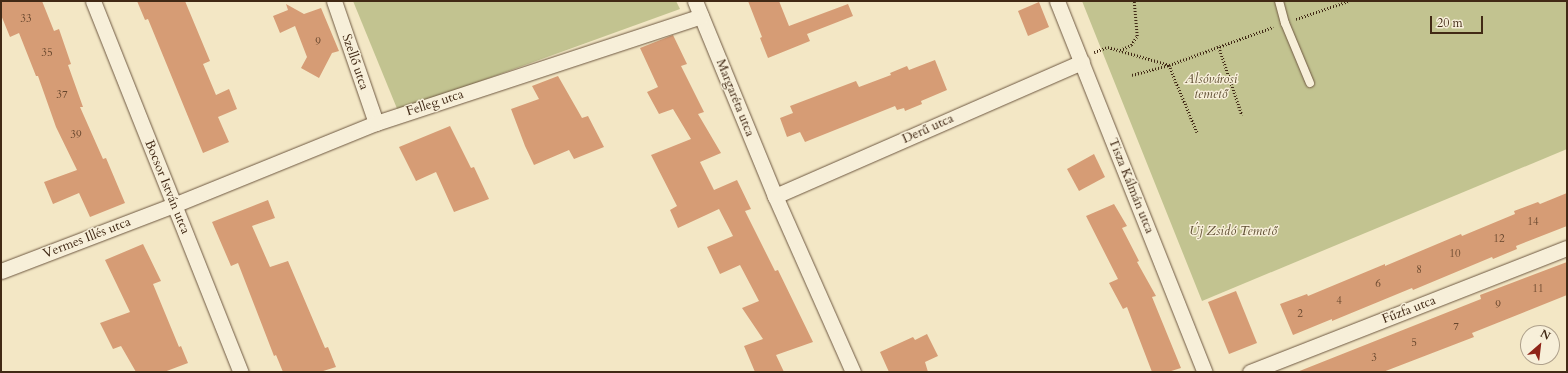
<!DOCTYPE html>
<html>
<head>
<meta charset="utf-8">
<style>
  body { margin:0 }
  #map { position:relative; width:1568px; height:373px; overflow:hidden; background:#f3e7c5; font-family:Cardo,serif }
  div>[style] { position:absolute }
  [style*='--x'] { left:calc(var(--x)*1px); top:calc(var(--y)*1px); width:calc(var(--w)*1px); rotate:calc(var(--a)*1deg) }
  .green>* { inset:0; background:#c2c390 }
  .building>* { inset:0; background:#d69c75 }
  .path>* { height:2.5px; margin-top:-1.25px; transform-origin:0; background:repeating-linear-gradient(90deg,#412915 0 1px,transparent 0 3px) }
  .roads { filter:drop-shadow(0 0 1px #6e5841) drop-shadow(0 0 1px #6e5841) }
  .service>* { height:8px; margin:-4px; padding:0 4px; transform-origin:4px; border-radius:4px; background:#f7efd9 }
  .minor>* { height:15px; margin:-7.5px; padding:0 7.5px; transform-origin:7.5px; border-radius:7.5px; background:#f7efd9 }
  span { translate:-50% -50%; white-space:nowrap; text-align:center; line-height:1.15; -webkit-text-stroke:3px #f7efd9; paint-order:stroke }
  .number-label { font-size:11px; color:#66462d }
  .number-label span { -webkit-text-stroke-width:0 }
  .street-label { font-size:13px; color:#412915 }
  .park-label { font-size:13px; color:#615034; font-style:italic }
  .frame { position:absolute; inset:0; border:2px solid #412915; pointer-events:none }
  .north { position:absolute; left:1520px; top:325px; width:40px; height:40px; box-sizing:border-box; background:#f7efd9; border:1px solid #aea08b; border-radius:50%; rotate:28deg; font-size:11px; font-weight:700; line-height:16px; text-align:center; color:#412915 }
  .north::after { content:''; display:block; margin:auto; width:14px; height:18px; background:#8f2418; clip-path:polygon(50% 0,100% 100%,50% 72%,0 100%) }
  .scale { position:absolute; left:1430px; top:16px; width:53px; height:18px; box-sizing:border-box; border:2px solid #412915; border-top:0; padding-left:5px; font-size:12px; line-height:14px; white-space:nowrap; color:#412915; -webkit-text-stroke:3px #f7efd9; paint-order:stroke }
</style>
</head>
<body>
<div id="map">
  <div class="green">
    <div style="clip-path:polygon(353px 1px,676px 1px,680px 9px,398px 111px)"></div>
    <div style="clip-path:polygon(1082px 1px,1567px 1px,1567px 149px,1202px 301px)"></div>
  </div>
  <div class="building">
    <div style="clip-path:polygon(1px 1px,42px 1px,54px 31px,59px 29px,71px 64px,68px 65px,83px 107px,80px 107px,103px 159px,106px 158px,125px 203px,90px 217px,79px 193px,53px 204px,44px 182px,77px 170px,56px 127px,38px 76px,36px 76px,19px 33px,10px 37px,1px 15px)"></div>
    <div style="clip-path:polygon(137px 1px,185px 1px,210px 61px,203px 64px,216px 95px,229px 89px,237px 109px,218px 117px,229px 142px,203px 153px,148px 19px,145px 20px)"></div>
    <div style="clip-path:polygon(748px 1px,779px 1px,789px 26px,848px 4px,853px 16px,807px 34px,810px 41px,768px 58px,760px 38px,762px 37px)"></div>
    <div style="clip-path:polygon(1039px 2px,1049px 27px,1028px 36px,1018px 11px)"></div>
    <div style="clip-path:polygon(286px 4px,304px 14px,321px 8px,339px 51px,332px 53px,319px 78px,301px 68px,307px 57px,295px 26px,280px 33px,273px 16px,288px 10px)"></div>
    <div style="clip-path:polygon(673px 35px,687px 64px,681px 66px,704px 112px,698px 114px,721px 153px,700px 162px,714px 190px,737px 180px,751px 209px,745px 211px,775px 271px,778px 270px,813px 342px,776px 355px,784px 372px,755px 372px,744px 346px,763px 339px,742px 308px,759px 301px,740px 265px,720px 274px,707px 247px,733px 236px,719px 209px,678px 228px,670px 210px,677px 206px,651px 155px,691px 139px,673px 109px,659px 114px,647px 92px,658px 87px,640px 48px)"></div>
    <div style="clip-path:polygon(935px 60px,947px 90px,921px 101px,922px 104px,905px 111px,904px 108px,897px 110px,895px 106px,805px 142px,800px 132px,787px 137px,780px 118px,793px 113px,790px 106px,856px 81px,859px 87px,891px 75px,890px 73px,907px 66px,909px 70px)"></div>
    <div style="clip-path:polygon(558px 76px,582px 118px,588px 116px,604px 147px,574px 159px,569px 150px,534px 165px,525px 146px,511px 109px,539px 99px,532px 86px)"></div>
    <div style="clip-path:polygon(450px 126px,471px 168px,474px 167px,489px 199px,454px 212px,436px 172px,416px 181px,399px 147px)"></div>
    <div style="clip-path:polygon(1094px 154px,1105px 177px,1079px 191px,1067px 169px)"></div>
    <div style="clip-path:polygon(1567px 193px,1567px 226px,1516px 246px,1517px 249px,1493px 259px,1492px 257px,1413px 290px,1412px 288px,1332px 321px,1332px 319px,1293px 335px,1280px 304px,1307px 294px,1308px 296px,1385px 264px,1385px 266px,1461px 234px,1462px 236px,1515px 214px,1514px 211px,1538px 202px,1540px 204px)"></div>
    <div style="clip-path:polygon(268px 200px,275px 218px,252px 226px,270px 267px,288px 261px,325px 348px,328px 347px,336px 367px,320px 372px,283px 372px,276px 355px,274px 356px,238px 263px,231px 266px,212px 222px)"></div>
    <div style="clip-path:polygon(1114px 204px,1127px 226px,1122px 228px,1139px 261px,1137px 262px,1156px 296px,1152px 297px,1181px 368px,1168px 372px,1152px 372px,1127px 307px,1123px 309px,1109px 283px,1118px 279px,1086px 216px)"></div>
    <div style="clip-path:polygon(143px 244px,161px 281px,153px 284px,179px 347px,181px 346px,188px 363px,164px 372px,136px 372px,121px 346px,113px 349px,100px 323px,130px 312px,105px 260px)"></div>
    <div style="clip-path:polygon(1567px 262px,1567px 295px,1472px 333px,1474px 337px,1383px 372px,1297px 372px,1481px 299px,1480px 295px)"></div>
    <div style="clip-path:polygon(1236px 291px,1257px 343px,1229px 354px,1208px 302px)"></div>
    <div style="clip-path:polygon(927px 334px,938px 356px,925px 362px,928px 372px,889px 372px,880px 352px,913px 337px,915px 340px)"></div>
  </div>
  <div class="path">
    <div style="--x:1296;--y:19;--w:56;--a:-18.8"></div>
    <div style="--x:1219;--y:47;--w:72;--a:71.3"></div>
    <div style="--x:1120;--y:50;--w:12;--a:-24"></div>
    <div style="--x:1131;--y:45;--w:11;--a:-56"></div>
    <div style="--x:1137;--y:36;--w:35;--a:-95"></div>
    <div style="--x:1094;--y:52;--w:15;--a:-20"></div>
    <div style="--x:1108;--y:47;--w:64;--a:16.4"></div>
    <div style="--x:1169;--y:65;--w:111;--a:-20.1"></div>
    <div style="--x:1132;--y:75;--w:38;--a:-15"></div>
    <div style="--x:1169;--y:65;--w:73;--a:67.3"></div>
  </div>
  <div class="roads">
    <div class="service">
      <div style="--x:1279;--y:1;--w:23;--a:75"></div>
      <div style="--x:1285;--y:23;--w:65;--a:67.4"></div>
    </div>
    <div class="minor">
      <div style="--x:93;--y:1;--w:399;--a:68.3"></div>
      <div style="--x:334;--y:1;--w:129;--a:71"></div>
      <div style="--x:695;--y:1;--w:211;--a:67.7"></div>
      <div style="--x:775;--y:196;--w:193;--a:66.1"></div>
      <div style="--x:1057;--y:1;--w:399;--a:68.3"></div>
      <div style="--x:775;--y:196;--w:335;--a:-23.6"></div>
      <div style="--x:1;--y:271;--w:185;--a:-20.9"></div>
      <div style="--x:174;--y:205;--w:218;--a:-22.1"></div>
      <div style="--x:376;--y:123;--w:342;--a:-18.2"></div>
      <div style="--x:1250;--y:372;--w:340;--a:-21.4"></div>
    </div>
  </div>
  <div class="number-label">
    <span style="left:26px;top:19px">33</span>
    <span style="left:318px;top:42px">9</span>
    <span style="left:47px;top:53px">35</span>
    <span style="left:62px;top:95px">37</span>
    <span style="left:76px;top:135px">39</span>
    <span style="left:1533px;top:222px">14</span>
    <span style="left:1499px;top:239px">12</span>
    <span style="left:1455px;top:254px">10</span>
    <span style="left:1419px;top:270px">8</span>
    <span style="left:1378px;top:284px">6</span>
    <span style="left:1538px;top:289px">11</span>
    <span style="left:1339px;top:301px">4</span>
    <span style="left:1498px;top:305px">9</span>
    <span style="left:1300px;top:314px">2</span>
    <span style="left:1456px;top:327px">7</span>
    <span style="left:1414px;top:343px">5</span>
    <span style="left:1374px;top:358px">3</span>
  </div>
  <div class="street-label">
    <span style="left:355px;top:62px;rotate:71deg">Szellő utca</span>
    <span style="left:735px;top:98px;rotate:68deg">Margaréta utca</span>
    <span style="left:435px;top:103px;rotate:-18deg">Felleg utca</span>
    <span style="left:928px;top:129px;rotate:-24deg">Derű utca</span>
    <span style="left:1131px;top:186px;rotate:68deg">Tisza Kálmán utca</span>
    <span style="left:167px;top:187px;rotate:68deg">Bocsor István utca</span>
    <span style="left:87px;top:238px;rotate:-21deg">Vermes Illés utca</span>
    <span style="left:1409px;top:310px;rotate:-21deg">Fűzfa utca</span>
  </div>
  <div class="park-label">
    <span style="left:1211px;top:87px">Alsóvárosi<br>temető</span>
    <span style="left:1233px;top:231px">Új Zsidó Temető</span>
  </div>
  <div class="frame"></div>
  <div class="north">N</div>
  <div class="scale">20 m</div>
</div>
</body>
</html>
